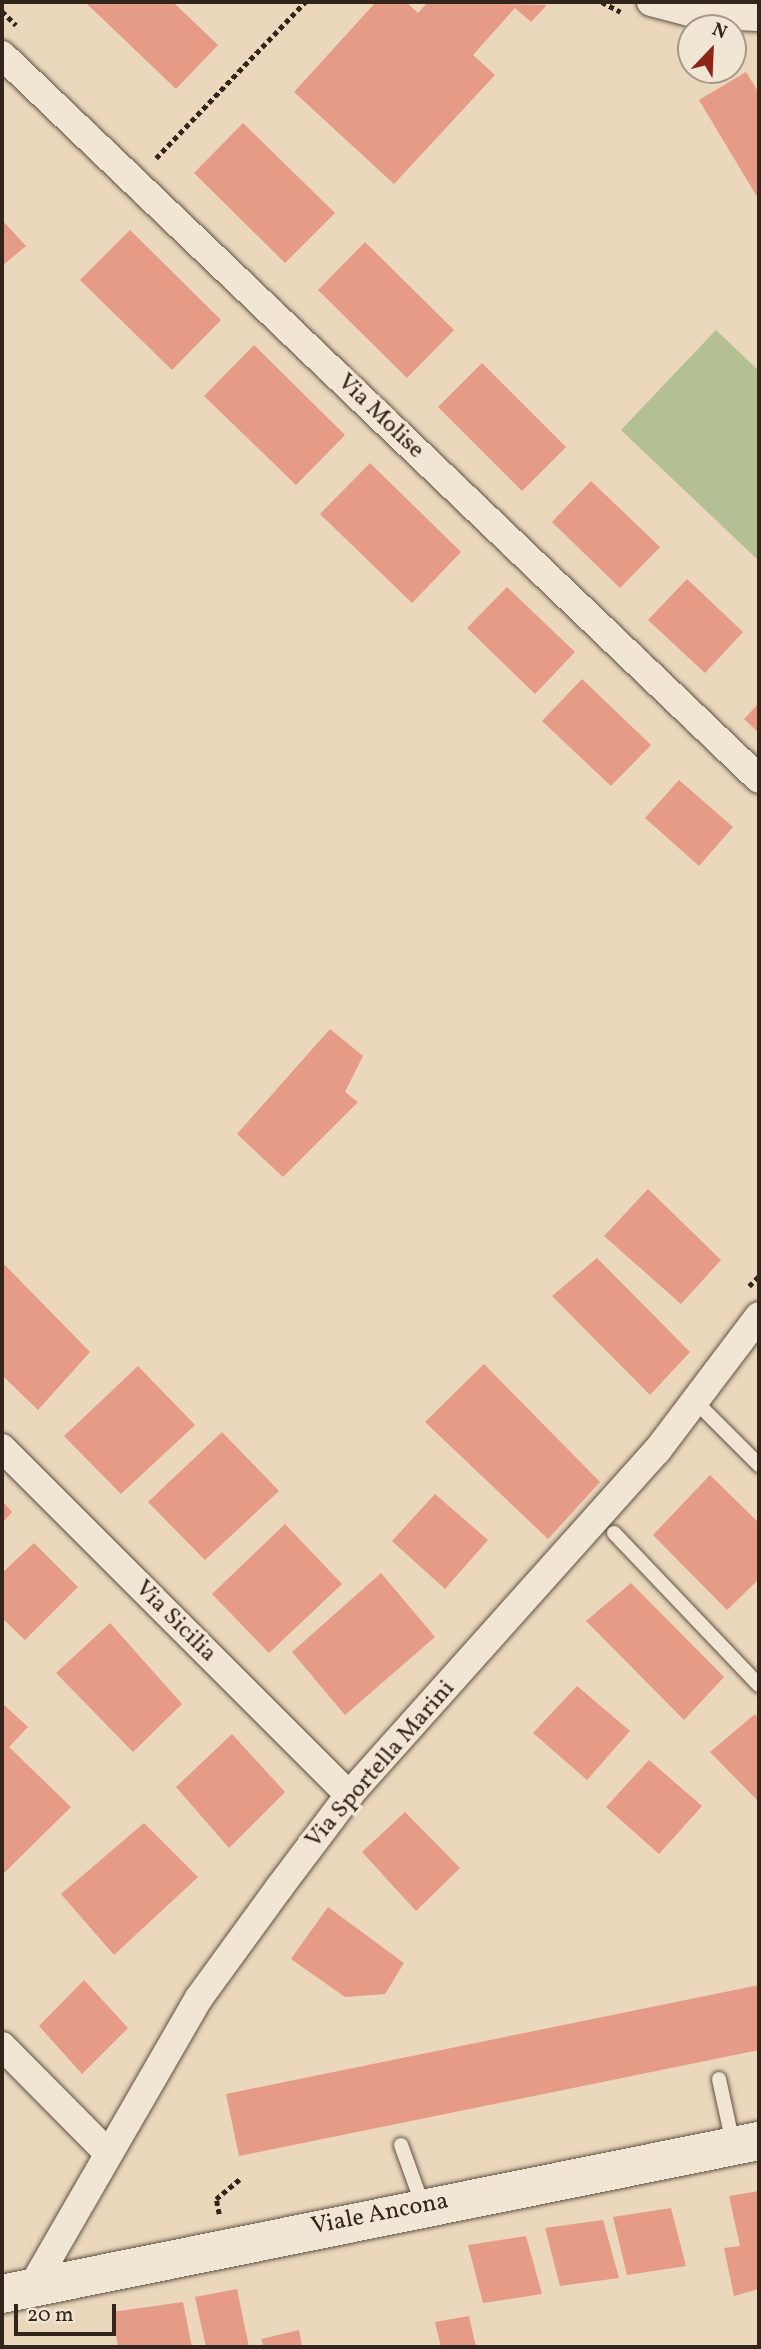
<!DOCTYPE html>
<html>
<head>
<meta charset="utf-8">
<style>
  body { margin:0 }
  #map { position:relative; width:761px; height:2349px; overflow:hidden; background:#ead7bc; font-family:Vollkorn,serif }
  div>[style] { position:absolute }
  [style*='--x'] { left:calc(var(--x)*1px); top:calc(var(--y)*1px); width:calc(var(--w)*1px); rotate:calc(var(--a)*1deg) }
  .green>* { inset:0; background:#b4bf93 }
  .building>* { inset:0; background:#e69b87 }
  .path>* { height:4.5px; margin-top:-2.25px; transform-origin:0; background:repeating-linear-gradient(90deg,#32251b 0 5px,transparent 0 8.5px) }
  .roads { filter:drop-shadow(0 0 2px #605243) drop-shadow(0 0 2px #605243) }
  .service>* { height:14px; margin:-7px; padding:0 7px; transform-origin:7px; border-radius:7px; background:#f1e5d3 }
  .minor>* { height:28px; margin:-14px; padding:0 14px; transform-origin:14px; border-radius:14px; background:#f1e5d3 }
  .secondary>* { height:38px; margin:-19px; padding:0 19px; transform-origin:19px; border-radius:19px; background:#f1e5d3 }
  span { translate:-50% -50%; white-space:nowrap; text-align:center; line-height:1.15; -webkit-text-stroke:7px #f1e5d3; paint-order:stroke }
  .street-label { font-size:24px; color:#32251b }
  .frame { position:absolute; inset:0; border:4px solid #32251b; pointer-events:none }
  .north { position:absolute; left:677px; top:14px; width:70px; height:70px; box-sizing:border-box; background:#f1e5d3; border:2px solid #a59889; border-radius:50%; rotate:23deg; font-size:19px; font-weight:700; line-height:28px; text-align:center; color:#32251b }
  .north::after { content:''; display:block; margin:auto; width:24px; height:32px; background:#8f2418; clip-path:polygon(50% 0,100% 100%,50% 72%,0 100%) }
  .scale { position:absolute; left:14px; top:2304px; width:102px; height:32px; box-sizing:border-box; border:4px solid #32251b; border-top:0; padding-left:9px; font-size:21px; line-height:24px; white-space:nowrap; color:#32251b; -webkit-text-stroke:5px #f1e5d3; paint-order:stroke }
</style>
</head>
<body>
<div id="map">
  <div class="green">
    <div style="clip-path:polygon(716px 330px,759px 371px,759px 561px,621px 430px)"></div>
  </div>
  <div class="building">
    <div style="clip-path:polygon(85px 2px,173px 2px,218px 45px,176px 89px)"></div>
    <div style="clip-path:polygon(376px 2px,406px 2px,418px 13px,428px 2px,547px 5px,531px 22px,515px 8px,473px 55px,495px 75px,394px 184px,294px 92px)"></div>
    <div style="clip-path:polygon(746px 72px,759px 93px,759px 200px,699px 100px)"></div>
    <div style="clip-path:polygon(243px 123px,335px 213px,285px 263px,194px 173px)"></div>
    <div style="clip-path:polygon(2px 220px,26px 246px,2px 266px)"></div>
    <div style="clip-path:polygon(130px 230px,221px 320px,172px 370px,80px 280px)"></div>
    <div style="clip-path:polygon(365px 242px,454px 330px,407px 378px,318px 290px)"></div>
    <div style="clip-path:polygon(254px 345px,345px 435px,296px 485px,204px 396px)"></div>
    <div style="clip-path:polygon(482px 363px,566px 447px,522px 491px,438px 407px)"></div>
    <div style="clip-path:polygon(370px 463px,461px 552px,412px 603px,320px 514px)"></div>
    <div style="clip-path:polygon(591px 481px,660px 547px,620px 588px,552px 522px)"></div>
    <div style="clip-path:polygon(687px 579px,743px 632px,705px 673px,648px 620px)"></div>
    <div style="clip-path:polygon(507px 587px,575px 652px,535px 694px,467px 628px)"></div>
    <div style="clip-path:polygon(582px 679px,651px 745px,611px 786px,542px 721px)"></div>
    <div style="clip-path:polygon(759px 703px,759px 733px,744px 719px)"></div>
    <div style="clip-path:polygon(679px 780px,733px 827px,699px 866px,645px 818px)"></div>
    <div style="clip-path:polygon(330px 1029px,363px 1056px,345px 1092px,358px 1102px,283px 1177px,237px 1134px)"></div>
    <div style="clip-path:polygon(648px 1189px,721px 1260px,681px 1304px,604px 1236px)"></div>
    <div style="clip-path:polygon(597px 1258px,690px 1352px,650px 1395px,552px 1296px)"></div>
    <div style="clip-path:polygon(2px 1262px,90px 1352px,38px 1410px,2px 1375px)"></div>
    <div style="clip-path:polygon(484px 1364px,600px 1482px,548px 1539px,425px 1422px)"></div>
    <div style="clip-path:polygon(138px 1366px,195px 1425px,121px 1494px,64px 1436px)"></div>
    <div style="clip-path:polygon(222px 1432px,279px 1491px,205px 1560px,148px 1502px)"></div>
    <div style="clip-path:polygon(710px 1475px,759px 1523px,759px 1579px,727px 1610px,653px 1535px)"></div>
    <div style="clip-path:polygon(435px 1494px,488px 1540px,445px 1589px,392px 1541px)"></div>
    <div style="clip-path:polygon(2px 1501px,12px 1512px,2px 1523px)"></div>
    <div style="clip-path:polygon(285px 1524px,342px 1584px,269px 1653px,212px 1594px)"></div>
    <div style="clip-path:polygon(34px 1543px,78px 1587px,25px 1640px,2px 1618px,2px 1573px)"></div>
    <div style="clip-path:polygon(381px 1573px,435px 1637px,345px 1715px,292px 1652px)"></div>
    <div style="clip-path:polygon(631px 1583px,724px 1677px,684px 1720px,586px 1621px)"></div>
    <div style="clip-path:polygon(110px 1623px,182px 1704px,133px 1752px,56px 1673px)"></div>
    <div style="clip-path:polygon(577px 1686px,630px 1731px,587px 1780px,533px 1733px)"></div>
    <div style="clip-path:polygon(2px 1703px,28px 1727px,9px 1747px,71px 1807px,2px 1875px)"></div>
    <div style="clip-path:polygon(755px 1714px,759px 1719px,759px 1802px,710px 1752px)"></div>
    <div style="clip-path:polygon(232px 1734px,285px 1792px,229px 1848px,176px 1787px)"></div>
    <div style="clip-path:polygon(649px 1760px,702px 1806px,659px 1854px,606px 1807px)"></div>
    <div style="clip-path:polygon(405px 1812px,460px 1868px,416px 1911px,362px 1852px)"></div>
    <div style="clip-path:polygon(144px 1823px,198px 1877px,114px 1955px,61px 1894px)"></div>
    <div style="clip-path:polygon(328px 1907px,404px 1963px,385px 1994px,345px 1997px,291px 1959px)"></div>
    <div style="clip-path:polygon(84px 1980px,128px 2028px,82px 2074px,39px 2026px)"></div>
    <div style="clip-path:polygon(759px 1985px,759px 2050px,239px 2156px,226px 2094px)"></div>
    <div style="clip-path:polygon(759px 2191px,759px 2289px,734px 2296px,724px 2248px,740px 2246px,729px 2196px)"></div>
    <div style="clip-path:polygon(671px 2208px,686px 2266px,627px 2275px,613px 2217px)"></div>
    <div style="clip-path:polygon(603px 2220px,619px 2278px,560px 2286px,545px 2228px)"></div>
    <div style="clip-path:polygon(526px 2236px,542px 2294px,483px 2303px,468px 2245px)"></div>
    <div style="clip-path:polygon(237px 2289px,249px 2347px,206px 2347px,195px 2297px)"></div>
    <div style="clip-path:polygon(183px 2302px,192px 2347px,118px 2347px,112px 2312px)"></div>
    <div style="clip-path:polygon(469px 2316px,476px 2347px,441px 2347px,435px 2322px)"></div>
    <div style="clip-path:polygon(299px 2330px,302px 2347px,264px 2347px,261px 2339px)"></div>
  </div>
  <div class="path">
    <div style="--x:602;--y:2;--w:21;--a:28"></div>
    <div style="--x:2;--y:11;--w:20;--a:45"></div>
    <div style="--x:156;--y:158;--w:216;--a:-46.3"></div>
    <div style="--x:749;--y:1286;--w:14;--a:-45"></div>
    <div style="--x:219;--y:2214;--w:15;--a:-101"></div>
    <div style="--x:216;--y:2199;--w:33;--a:-40"></div>
  </div>
  <div class="roads">
    <div class="service">
      <div style="--x:695;--y:1401;--w:91;--a:45"></div>
      <div style="--x:614;--y:1533;--w:210;--a:46.4"></div>
      <div style="--x:719;--y:2079;--w:66;--a:77.8"></div>
      <div style="--x:401;--y:2145;--w:65;--a:70.2"></div>
    </div>
    <div class="minor">
      <div style="--x:651;--y:2;--w:48;--a:14.6"></div>
      <div style="--x:697;--y:14;--w:62;--a:2.8"></div>
      <div style="--x:2;--y:55;--w:1047;--a:43.72"></div>
      <div style="--x:2;--y:1448;--w:491;--a:45"></div>
      <div style="--x:2;--y:2046;--w:149;--a:45.3"></div>
      <div style="--x:32;--y:2287;--w:334;--a:-60"></div>
      <div style="--x:199;--y:1998;--w:136;--a:-54"></div>
      <div style="--x:279;--y:1888;--w:116;--a:-53"></div>
      <div style="--x:349;--y:1795;--w:462;--a:-48.2"></div>
      <div style="--x:657;--y:1451;--w:169;--a:-52.9"></div>
    </div>
    <div class="secondary">
      <div style="--x:2;--y:2294;--w:772;--a:-11.43"></div>
    </div>
  </div>
  <div class="street-label">
    <span style="left:380px;top:417px;rotate:44deg">Via Molise</span>
    <span style="left:175px;top:1622px;rotate:45deg">Via Sicilia</span>
    <span style="left:381px;top:1765px;rotate:-49deg">Via Sportella Marini</span>
    <span style="left:380px;top:2215px;rotate:-11deg">Viale Ancona</span>
  </div>
  <div class="frame"></div>
  <div class="north">N</div>
  <div class="scale">20 m</div>
</div>
</body>
</html>
